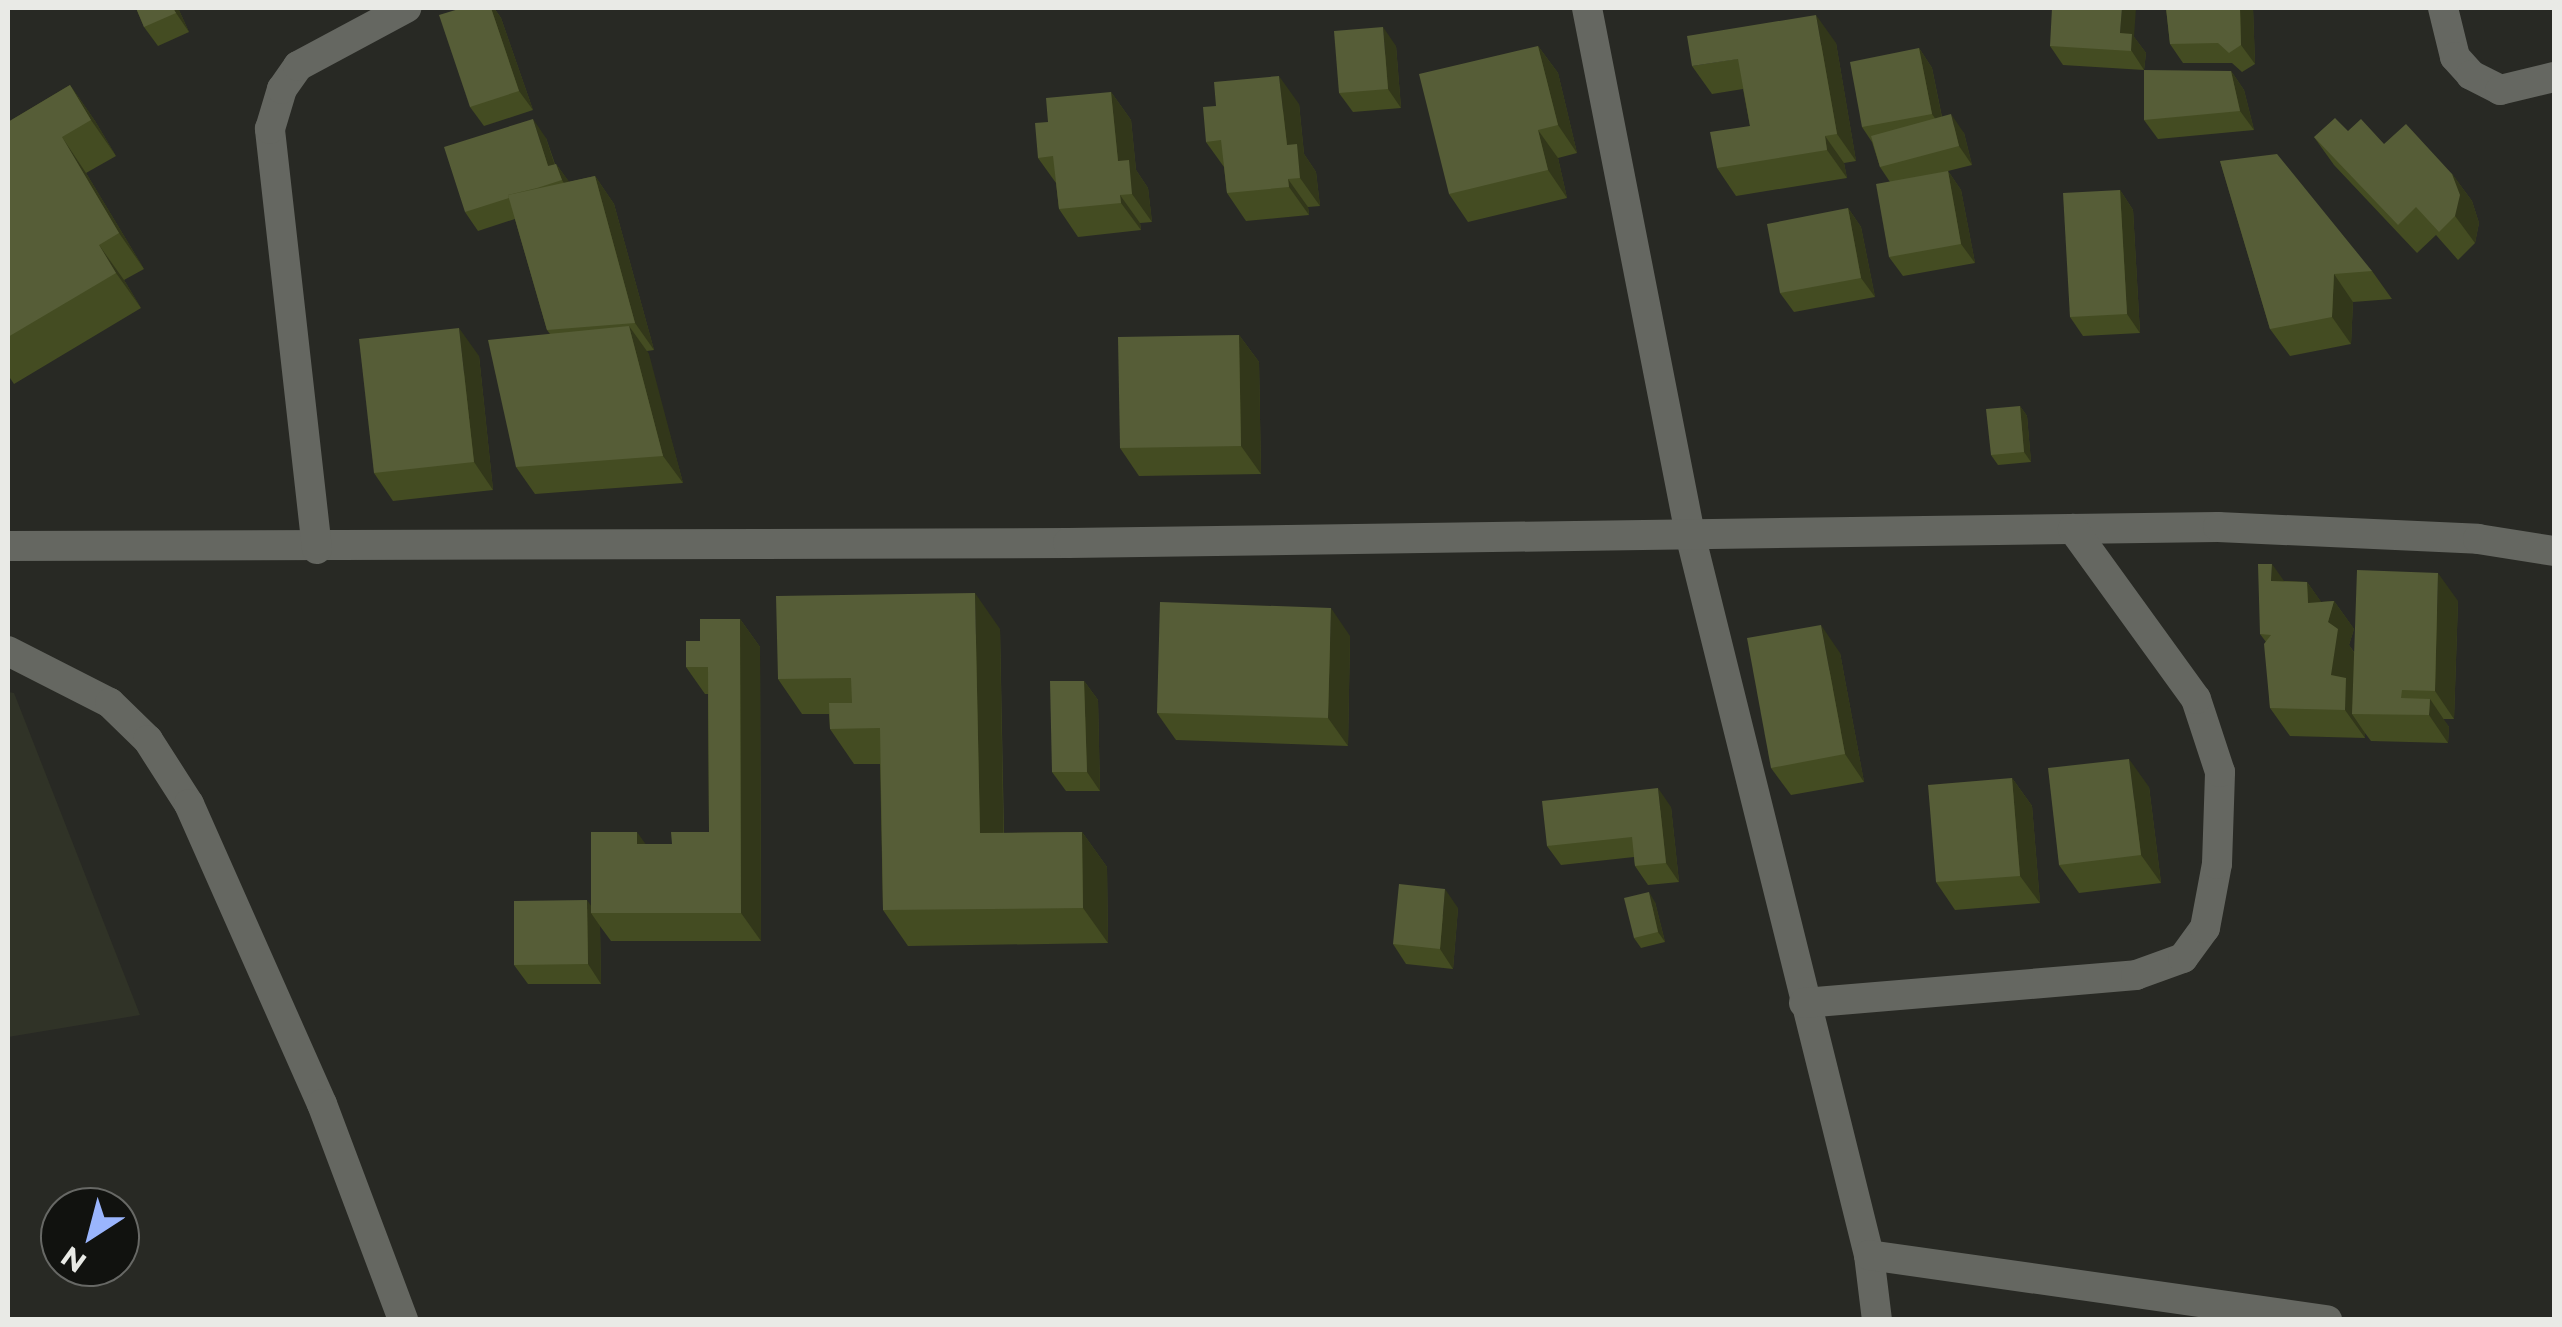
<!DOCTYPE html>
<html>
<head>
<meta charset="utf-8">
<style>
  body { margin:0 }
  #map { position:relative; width:2562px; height:1327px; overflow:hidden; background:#282924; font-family:Montserrat,sans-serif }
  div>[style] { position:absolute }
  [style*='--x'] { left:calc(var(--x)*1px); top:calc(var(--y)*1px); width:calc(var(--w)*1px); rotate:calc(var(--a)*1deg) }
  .built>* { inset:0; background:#303327 }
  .minor>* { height:30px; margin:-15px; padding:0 15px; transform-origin:15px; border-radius:15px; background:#656761 }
  .wall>* { inset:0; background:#444c22 }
  .shaded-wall>* { inset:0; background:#32371a }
  .building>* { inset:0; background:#565d37 }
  span { translate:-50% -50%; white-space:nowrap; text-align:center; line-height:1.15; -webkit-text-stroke:8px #11120f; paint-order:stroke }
  .frame { position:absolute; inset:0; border:10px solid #e9eae6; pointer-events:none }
  .north { position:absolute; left:40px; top:1187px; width:100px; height:100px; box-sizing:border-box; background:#11120f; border:2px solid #676865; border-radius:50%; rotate:216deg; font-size:28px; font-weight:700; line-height:40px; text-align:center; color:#e9eae6 }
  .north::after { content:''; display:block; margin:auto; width:35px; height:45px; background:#9ab5fd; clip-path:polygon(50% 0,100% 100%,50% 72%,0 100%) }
</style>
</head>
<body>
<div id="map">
  <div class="built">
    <div style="clip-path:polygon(8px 692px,14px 693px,140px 1015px,8px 1037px)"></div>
  </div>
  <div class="minor">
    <div style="--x:1587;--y:8;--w:536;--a:78.92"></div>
    <div style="--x:1690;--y:534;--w:743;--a:76.06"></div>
    <div style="--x:1869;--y:1255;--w:65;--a:83"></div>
    <div style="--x:2443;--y:8;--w:50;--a:76.2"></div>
    <div style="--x:2455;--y:57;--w:24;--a:48"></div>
    <div style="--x:2471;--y:75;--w:33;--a:27"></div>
    <div style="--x:2500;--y:90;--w:56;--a:-13.5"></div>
    <div style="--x:8;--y:546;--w:1060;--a:-0.16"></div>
    <div style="--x:1068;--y:543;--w:1150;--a:-0.8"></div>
    <div style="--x:2218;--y:527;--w:260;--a:2.6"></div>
    <div style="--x:2478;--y:539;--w:77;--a:9"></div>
    <div style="--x:317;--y:549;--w:423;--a:-96.4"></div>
    <div style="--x:270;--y:129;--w:42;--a:-73.3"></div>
    <div style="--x:282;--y:89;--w:28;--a:-55"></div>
    <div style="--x:298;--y:66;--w:123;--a:-28.2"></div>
    <div style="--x:8;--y:651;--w:114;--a:27"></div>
    <div style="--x:110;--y:703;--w:53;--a:44.2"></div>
    <div style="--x:148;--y:740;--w:76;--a:57.4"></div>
    <div style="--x:189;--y:804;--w:328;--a:66.1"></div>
    <div style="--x:322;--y:1104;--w:231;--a:69.4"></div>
    <div style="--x:1804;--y:1003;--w:333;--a:-4.8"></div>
    <div style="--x:2136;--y:975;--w:50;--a:-19.9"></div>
    <div style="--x:2183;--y:958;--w:37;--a:-54"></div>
    <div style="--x:2205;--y:928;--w:65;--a:-79.4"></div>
    <div style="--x:2217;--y:864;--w:92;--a:-88.1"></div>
    <div style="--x:2220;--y:772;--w:77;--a:-108.2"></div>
    <div style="--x:2196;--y:699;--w:210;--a:-125.9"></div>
    <div style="--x:1869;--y:1255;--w:463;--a:8.1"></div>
  </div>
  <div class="wall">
    <div style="clip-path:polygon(136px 8px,178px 8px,189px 32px,158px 46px,144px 27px)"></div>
    <div style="clip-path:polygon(462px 8px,494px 8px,501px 18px,533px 110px,484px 126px,470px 107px)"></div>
    <div style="clip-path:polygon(2166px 8px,2197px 8px,2197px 9px,2253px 8px,2255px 64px,2242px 72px,2232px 63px,2183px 63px,2170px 44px)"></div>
    <div style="clip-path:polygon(2134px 37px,2146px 53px,2144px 70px,2063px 65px,2050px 46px)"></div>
    <div style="clip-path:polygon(1836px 43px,1856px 161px,1844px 163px,1847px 178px,1736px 196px,1717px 168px,1750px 126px,1743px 89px,1712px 94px,1692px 66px)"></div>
    <div style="clip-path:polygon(1396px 46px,1401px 108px,1353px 112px,1339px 93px)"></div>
    <div style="clip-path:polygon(1538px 46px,1558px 73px,1577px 153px,1558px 158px,1567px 198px,1468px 222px,1449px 194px)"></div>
    <div style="clip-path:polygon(1919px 48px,1932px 68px,1942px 117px,1964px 133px,1972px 165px,1948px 171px,1961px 190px,1975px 263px,1903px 276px,1889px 257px,1890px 182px,1880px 167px,1872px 142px,1862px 127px)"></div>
    <div style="clip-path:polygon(2231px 71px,2244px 90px,2254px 130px,2158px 139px,2144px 120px)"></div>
    <div style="clip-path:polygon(70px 85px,95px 121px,116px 156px,86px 173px,144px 269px,124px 280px,141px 308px,14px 384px,8px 375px,8px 122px)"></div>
    <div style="clip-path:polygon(1111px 92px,1131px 120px,1136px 170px,1148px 188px,1152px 222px,1140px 223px,1141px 230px,1078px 237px,1059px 209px,1056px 183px,1038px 158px,1048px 122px)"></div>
    <div style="clip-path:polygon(1299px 104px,1304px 154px,1316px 172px,1320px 206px,1308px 207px,1309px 215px,1246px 221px,1227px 193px,1224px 167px,1206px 142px)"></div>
    <div style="clip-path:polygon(2348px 131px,2384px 144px,2452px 174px,2472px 201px,2479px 223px,2475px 243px,2458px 260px,2436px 235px,2417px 253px,2334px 165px,2314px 137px)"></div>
    <div style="clip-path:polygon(546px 138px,555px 164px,556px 164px,569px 182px,595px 176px,614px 204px,654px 350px,647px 351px,683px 483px,535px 494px,516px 467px,550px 334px,547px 330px,515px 219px,478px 231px,465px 212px)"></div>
    <div style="clip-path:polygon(2220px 161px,2372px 271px,2392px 299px,2353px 302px,2351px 344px,2290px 356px,2270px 329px)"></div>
    <div style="clip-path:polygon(2120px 190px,2133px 210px,2140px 333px,2083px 336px,2070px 317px)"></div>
    <div style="clip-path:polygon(1848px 208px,1861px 227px,1875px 297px,1794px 312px,1780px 293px)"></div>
    <div style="clip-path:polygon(1239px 335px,1259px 362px,1261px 474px,1139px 476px,1120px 448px)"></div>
    <div style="clip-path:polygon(479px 356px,493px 490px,393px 501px,374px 473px)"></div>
    <div style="clip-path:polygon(2020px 406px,2027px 416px,2031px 462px,1998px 465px,1991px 455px)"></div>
    <div style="clip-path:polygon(2284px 581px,2307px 582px,2321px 602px,2334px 601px,2354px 629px,2349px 645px,2354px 652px,2458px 601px,2454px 719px,2443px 719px,2449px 727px,2448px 743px,2371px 741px,2365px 733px,2365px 738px,2290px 736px,2270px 708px,2266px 642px,2260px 634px)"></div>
    <div style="clip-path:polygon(740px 619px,760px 647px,761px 941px,611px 941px,600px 926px,601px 984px,528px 984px,514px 965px,591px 906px,645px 844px,672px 844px,709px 832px,708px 694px,705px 694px,686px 667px,700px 641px)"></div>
    <div style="clip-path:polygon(1000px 629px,1004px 833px,1082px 832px,1107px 867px,1108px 943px,908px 946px,883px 910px,880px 764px,854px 764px,830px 729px,829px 714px,802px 714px,778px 679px)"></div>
    <div style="clip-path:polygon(1350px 636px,1348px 746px,1176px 740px,1157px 713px)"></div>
    <div style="clip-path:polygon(1840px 653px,1864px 782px,1791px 795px,1771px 768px)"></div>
    <div style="clip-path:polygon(1084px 681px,1098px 700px,1100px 791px,1066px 791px,1052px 772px)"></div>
    <div style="clip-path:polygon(2012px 778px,2032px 806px,2040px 903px,1955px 910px,1936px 882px)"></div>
    <div style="clip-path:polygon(2149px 787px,2161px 883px,2079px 893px,2059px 865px)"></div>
    <div style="clip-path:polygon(1671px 807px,1679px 882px,1648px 885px,1635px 866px,1634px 857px,1561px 865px,1547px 846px)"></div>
    <div style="clip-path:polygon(1655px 902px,1665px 942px,1641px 948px,1634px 938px)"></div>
    <div style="clip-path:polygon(1458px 908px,1453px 969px,1406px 964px,1393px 944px)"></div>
  </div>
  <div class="shaded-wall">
    <div style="clip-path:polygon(173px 8px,178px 8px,189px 32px,176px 13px)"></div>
    <div style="clip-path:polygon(491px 8px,494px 8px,501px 18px,533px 110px,519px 91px)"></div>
    <div style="clip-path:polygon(2122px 8px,2136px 8px,2134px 37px,2146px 53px,2144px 70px,2120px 33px)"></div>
    <div style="clip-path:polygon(2240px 8px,2253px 8px,2255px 64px,2241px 45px)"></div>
    <div style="clip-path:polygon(1816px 15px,1836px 43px,1856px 161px,1837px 134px)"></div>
    <div style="clip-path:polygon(1383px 27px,1396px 46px,1401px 108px,1388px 89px)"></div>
    <div style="clip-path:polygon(1538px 46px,1558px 73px,1577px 153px,1558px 125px)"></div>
    <div style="clip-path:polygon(1919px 48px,1932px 68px,1945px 133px,1932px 114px)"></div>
    <div style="clip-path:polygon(2231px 71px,2244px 90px,2254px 130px,2240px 111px)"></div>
    <div style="clip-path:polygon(1279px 76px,1299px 104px,1304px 154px,1316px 172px,1320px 206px,1300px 178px,1287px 145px)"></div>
    <div style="clip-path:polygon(70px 85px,95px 121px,116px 156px,91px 120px)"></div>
    <div style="clip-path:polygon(1111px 92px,1131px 120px,1136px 170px,1148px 188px,1152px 222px,1132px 194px,1118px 161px)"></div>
    <div style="clip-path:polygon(1951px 114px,1964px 133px,1972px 165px,1959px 146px)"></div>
    <div style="clip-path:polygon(533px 119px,546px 138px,560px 181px,548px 166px)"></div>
    <div style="clip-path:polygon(1538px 130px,1558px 158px,1567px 198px,1548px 170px)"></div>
    <div style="clip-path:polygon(1825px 136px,1844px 163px,1847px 178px,1827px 150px)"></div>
    <div style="clip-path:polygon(62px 137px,86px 173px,144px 269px,119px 233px)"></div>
    <div style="clip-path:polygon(556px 164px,570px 183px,575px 200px,562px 180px)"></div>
    <div style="clip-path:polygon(1948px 171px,1961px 190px,1975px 263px,1961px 244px)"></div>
    <div style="clip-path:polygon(2452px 174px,2472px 201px,2479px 223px,2475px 243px,2455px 216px)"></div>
    <div style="clip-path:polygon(595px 176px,614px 204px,654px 350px,635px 323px)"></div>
    <div style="clip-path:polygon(1288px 179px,1308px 207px,1309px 215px,1289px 187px)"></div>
    <div style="clip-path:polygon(2120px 190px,2133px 210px,2140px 333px,2127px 314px)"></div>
    <div style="clip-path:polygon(1120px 195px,1140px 223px,1141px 230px,1121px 203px)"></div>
    <div style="clip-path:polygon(1848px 208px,1861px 227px,1875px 297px,1861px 278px)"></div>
    <div style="clip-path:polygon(99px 245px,124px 280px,141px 308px,116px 273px)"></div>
    <div style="clip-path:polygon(2334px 274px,2353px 302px,2351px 344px,2332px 317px)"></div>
    <div style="clip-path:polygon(629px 326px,649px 354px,683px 483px,663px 456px)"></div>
    <div style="clip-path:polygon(459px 328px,479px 356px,493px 490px,474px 462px)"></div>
    <div style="clip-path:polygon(1239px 335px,1259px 362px,1261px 474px,1241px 446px)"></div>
    <div style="clip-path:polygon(2020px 406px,2027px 416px,2031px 462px,2024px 452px)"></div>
    <div style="clip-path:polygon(2272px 564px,2292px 592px,2271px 581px)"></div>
    <div style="clip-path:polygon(2438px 573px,2458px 601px,2454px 719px,2435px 691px)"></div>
    <div style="clip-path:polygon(2307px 582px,2327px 610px,2308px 603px)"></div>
    <div style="clip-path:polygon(975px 593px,1000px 629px,1004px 869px,980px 833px)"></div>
    <div style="clip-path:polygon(2334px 601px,2354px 629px,2349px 645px,2357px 657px,2352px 714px,2365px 733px,2365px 738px,2345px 710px,2331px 675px,2328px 622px)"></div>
    <div style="clip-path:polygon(1331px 608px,1350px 636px,1348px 746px,1328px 718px)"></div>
    <div style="clip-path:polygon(740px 619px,760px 647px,761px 941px,741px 913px)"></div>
    <div style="clip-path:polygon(1821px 625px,1840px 653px,1864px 782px,1845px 754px)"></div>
    <div style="clip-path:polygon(1084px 681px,1098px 700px,1100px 791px,1087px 772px)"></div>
    <div style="clip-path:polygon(2430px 699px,2449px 727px,2448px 743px,2429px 715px)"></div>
    <div style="clip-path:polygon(2129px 759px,2149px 787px,2161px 883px,2141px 855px)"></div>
    <div style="clip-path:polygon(2012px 778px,2032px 806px,2040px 903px,2020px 876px)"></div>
    <div style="clip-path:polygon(1658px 788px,1671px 807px,1679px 882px,1666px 863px)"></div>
    <div style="clip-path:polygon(637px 832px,657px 860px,637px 844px)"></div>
    <div style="clip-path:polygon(1082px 832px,1107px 867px,1108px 943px,1083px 908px)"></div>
    <div style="clip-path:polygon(1445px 889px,1458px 908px,1453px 969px,1440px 949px)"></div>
    <div style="clip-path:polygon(1649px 892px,1655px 902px,1665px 942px,1658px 932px)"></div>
    <div style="clip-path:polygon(587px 900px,596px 913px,591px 913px,600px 926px,601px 984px,588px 964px)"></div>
  </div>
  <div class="building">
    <div style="clip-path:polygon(136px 8px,173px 8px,176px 13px,144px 27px)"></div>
    <div style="clip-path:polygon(462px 8px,491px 8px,519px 91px,470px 107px,439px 15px)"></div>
    <div style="clip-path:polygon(2052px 8px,2122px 8px,2120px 33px,2132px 34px,2131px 51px,2050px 46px)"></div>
    <div style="clip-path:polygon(2166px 8px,2195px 8px,2197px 9px,2199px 8px,2240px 8px,2241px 45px,2229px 53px,2218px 43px,2170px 44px)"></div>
    <div style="clip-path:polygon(1816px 15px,1837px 134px,1825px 136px,1827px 150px,1717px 168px,1710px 132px,1750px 126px,1738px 59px,1692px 66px,1687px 36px)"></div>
    <div style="clip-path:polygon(1383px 27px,1388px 89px,1339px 93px,1334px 31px)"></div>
    <div style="clip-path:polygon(1538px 46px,1558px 125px,1538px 130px,1548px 170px,1449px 194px,1419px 74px)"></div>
    <div style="clip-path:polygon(1919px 48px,1932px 114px,1862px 127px,1850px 62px)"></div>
    <div style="clip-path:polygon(2144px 70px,2231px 71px,2240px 111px,2144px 120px)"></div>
    <div style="clip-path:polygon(1279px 76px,1287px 145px,1297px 144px,1300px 178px,1288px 179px,1289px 187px,1227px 193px,1221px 140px,1206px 142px,1203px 107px,1216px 106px,1214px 82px)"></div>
    <div style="clip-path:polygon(70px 85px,91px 120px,62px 137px,119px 233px,99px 245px,116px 273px,8px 337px,8px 122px)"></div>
    <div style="clip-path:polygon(1111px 92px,1118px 161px,1129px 160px,1132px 194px,1120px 195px,1121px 203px,1059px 209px,1053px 156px,1038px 158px,1035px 123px,1048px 122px,1046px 98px)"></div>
    <div style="clip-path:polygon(1951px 114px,1959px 146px,1880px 167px,1871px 136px)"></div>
    <div style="clip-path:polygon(2335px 118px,2348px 131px,2361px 119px,2384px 144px,2406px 124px,2452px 174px,2460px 195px,2455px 216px,2439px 232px,2416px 207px,2398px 225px,2314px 137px)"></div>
    <div style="clip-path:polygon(533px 119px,548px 166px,556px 164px,562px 180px,537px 188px,508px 195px,509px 198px,465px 212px,444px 147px)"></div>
    <div style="clip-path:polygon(2277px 154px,2372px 271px,2334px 274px,2332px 317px,2270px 329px,2220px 161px)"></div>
    <div style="clip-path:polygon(1948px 171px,1961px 244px,1889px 257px,1876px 184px)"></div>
    <div style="clip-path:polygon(595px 176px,635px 323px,547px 330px,508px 195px)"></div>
    <div style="clip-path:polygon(2120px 190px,2127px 314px,2070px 317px,2063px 193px)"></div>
    <div style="clip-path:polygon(1848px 208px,1861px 278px,1780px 293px,1767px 224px)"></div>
    <div style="clip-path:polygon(629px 326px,663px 456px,516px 467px,488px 340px)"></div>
    <div style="clip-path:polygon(459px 328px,474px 462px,374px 473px,359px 339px)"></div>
    <div style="clip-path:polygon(1239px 335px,1241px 446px,1120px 448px,1118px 337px)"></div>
    <div style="clip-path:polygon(2020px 406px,2024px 452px,1991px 455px,1986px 409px)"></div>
    <div style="clip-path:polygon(2258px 564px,2272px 564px,2271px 581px,2307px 582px,2308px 603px,2334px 601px,2328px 622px,2338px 629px,2331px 675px,2346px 678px,2345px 710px,2270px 708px,2264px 644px,2271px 635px,2260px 634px)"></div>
    <div style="clip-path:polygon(2357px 570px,2438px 573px,2435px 691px,2402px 690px,2401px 698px,2430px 699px,2429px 715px,2352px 714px)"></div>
    <div style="clip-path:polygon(975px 593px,980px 833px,1082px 832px,1083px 908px,883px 910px,880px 728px,830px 729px,829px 703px,852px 703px,851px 678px,778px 679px,776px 596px)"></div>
    <div style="clip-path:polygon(1160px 602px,1331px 608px,1328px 718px,1157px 713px)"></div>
    <div style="clip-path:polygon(700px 619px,740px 619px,741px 913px,591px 913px,591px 832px,637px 832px,637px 844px,672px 844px,671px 832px,709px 832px,708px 667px,686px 667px,686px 641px,700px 641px)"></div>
    <div style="clip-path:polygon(1821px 625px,1845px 754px,1771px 768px,1747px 638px)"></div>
    <div style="clip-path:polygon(1050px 681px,1084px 681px,1087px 772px,1052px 772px)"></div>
    <div style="clip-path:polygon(2129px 759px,2141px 855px,2059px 865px,2048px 768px)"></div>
    <div style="clip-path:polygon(2012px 778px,2020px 876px,1936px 882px,1928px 785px)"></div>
    <div style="clip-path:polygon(1658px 788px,1666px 863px,1635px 866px,1632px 837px,1547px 846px,1542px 801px)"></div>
    <div style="clip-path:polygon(1399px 884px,1445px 889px,1440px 949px,1393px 944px)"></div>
    <div style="clip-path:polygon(1649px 892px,1658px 932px,1634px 938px,1624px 898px)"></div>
    <div style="clip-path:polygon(587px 900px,588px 964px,514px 965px,514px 901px)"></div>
  </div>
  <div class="frame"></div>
  <div class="north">N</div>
</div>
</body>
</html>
